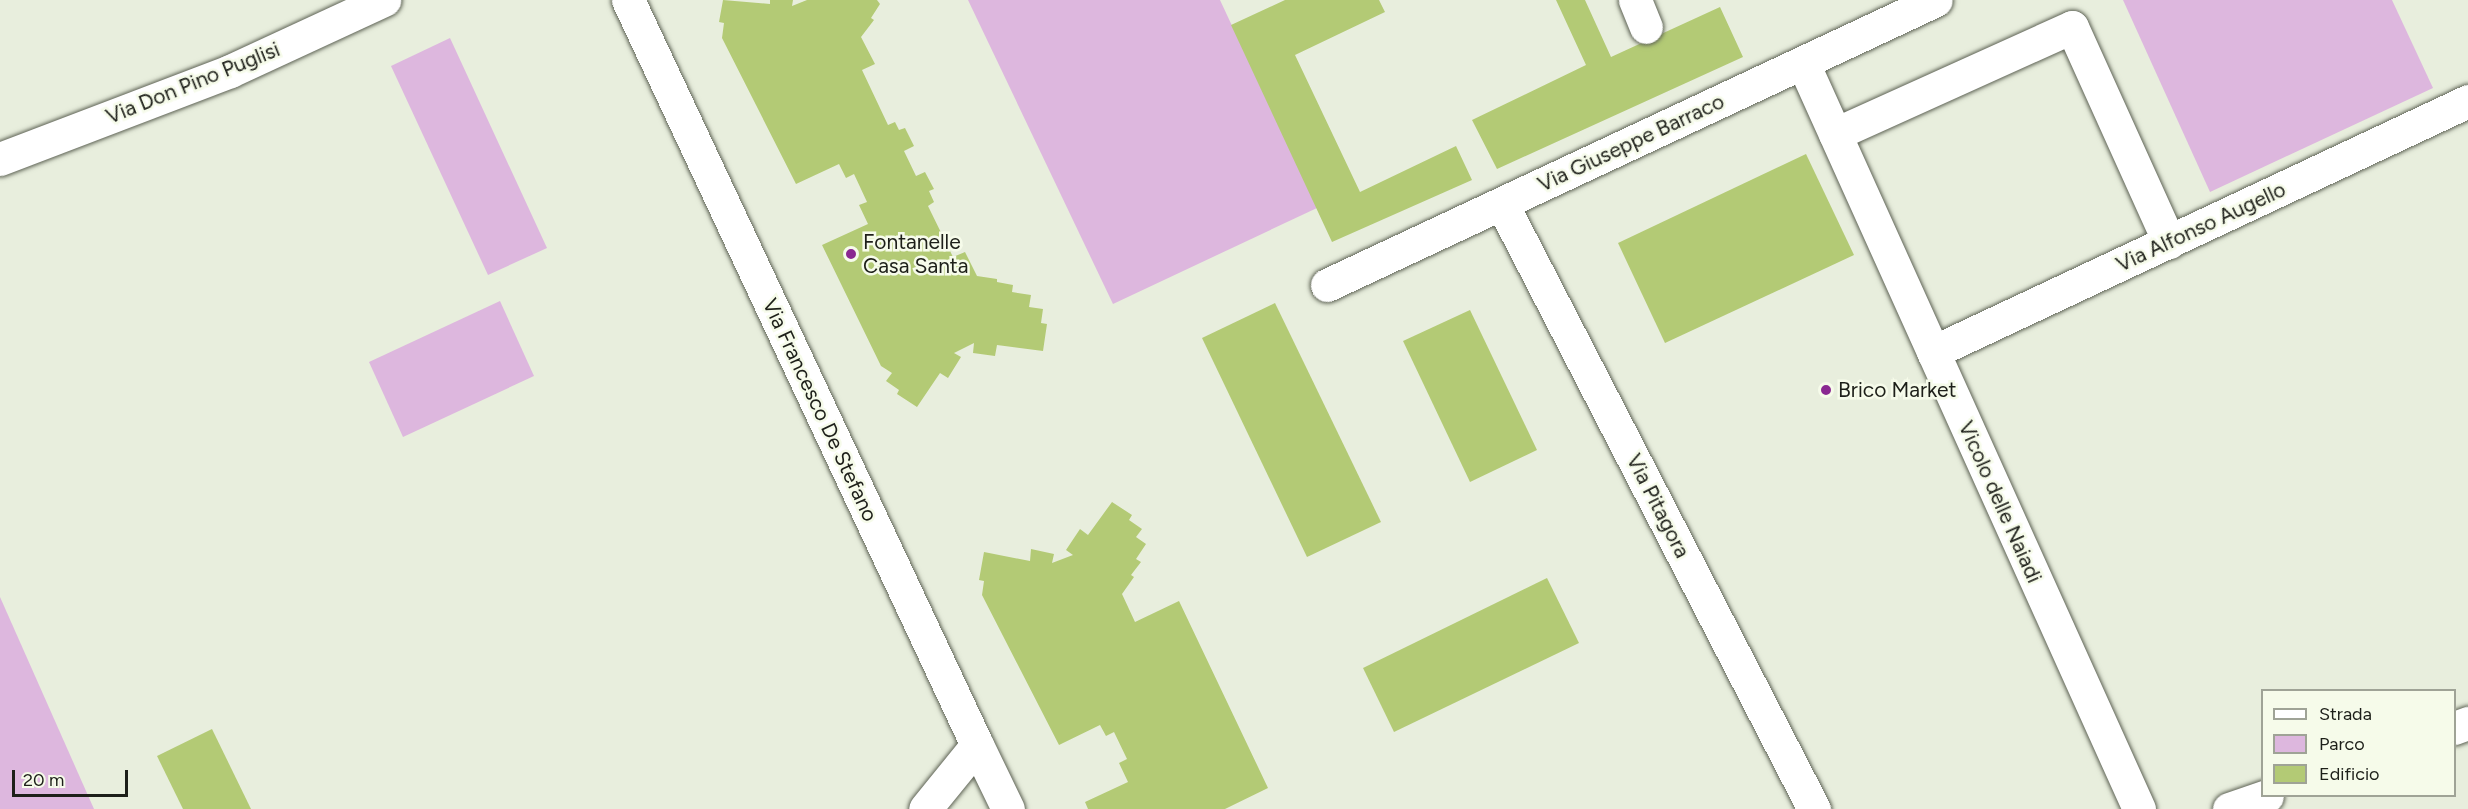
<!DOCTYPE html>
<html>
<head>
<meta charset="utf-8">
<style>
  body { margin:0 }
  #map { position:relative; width:2468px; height:809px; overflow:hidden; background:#e8eedd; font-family:Figtree,sans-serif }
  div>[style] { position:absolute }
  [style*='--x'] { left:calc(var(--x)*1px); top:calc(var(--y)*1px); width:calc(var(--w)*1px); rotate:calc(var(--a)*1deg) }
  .green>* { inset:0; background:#ddb7de }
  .building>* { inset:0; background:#b3ca75 }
  .roads { filter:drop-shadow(0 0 2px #5e6355) drop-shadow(0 0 2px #5e6355) }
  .minor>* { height:33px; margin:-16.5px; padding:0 16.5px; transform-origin:16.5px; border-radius:16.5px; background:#fff }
  .dots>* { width:16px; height:16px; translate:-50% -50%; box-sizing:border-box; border:3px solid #f6fbea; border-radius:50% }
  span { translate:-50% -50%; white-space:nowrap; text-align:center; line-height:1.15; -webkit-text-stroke:5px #f6fbea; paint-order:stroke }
  .street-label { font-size:21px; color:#1d1f19 }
  .poi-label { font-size:21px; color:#1d1f19 }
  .left { translate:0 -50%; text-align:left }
  .legend { position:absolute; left:2261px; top:689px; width:195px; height:108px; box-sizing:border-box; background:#f6fbea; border:2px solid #9fa396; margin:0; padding:8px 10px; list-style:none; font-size:18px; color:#1d1f19 }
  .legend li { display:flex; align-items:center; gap:12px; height:30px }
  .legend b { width:30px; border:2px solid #9fa396 }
  .scale { position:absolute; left:12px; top:770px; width:116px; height:27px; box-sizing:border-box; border:3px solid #1d1f19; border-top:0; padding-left:8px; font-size:18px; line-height:21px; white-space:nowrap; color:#1d1f19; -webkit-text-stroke:4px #f6fbea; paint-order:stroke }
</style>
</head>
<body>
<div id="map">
  <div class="green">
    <div style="clip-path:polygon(968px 0,1220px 0,1317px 208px,1113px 304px)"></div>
    <div style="clip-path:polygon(2123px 0,2392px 0,2433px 88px,2210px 192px)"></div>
    <div style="clip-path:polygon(450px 38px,547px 248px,488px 275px,391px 66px)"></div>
    <div style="clip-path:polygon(500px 301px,534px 376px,403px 437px,369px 362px)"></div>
    <div style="clip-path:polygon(0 597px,94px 809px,0 809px)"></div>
  </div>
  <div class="building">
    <div style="clip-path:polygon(723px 0,770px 4px,770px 0,793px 0,792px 6px,807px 0,877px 0,880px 4px,871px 18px,874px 20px,861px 37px,875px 64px,862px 70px,888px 125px,895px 122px,899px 130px,905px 128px,914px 146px,904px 151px,916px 176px,925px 172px,934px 189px,929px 191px,934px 202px,928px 206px,953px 257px,965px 252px,977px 276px,997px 279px,997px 282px,1013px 285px,1012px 292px,1031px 295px,1029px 307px,1043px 309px,1041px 323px,1047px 324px,1043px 351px,997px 345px,995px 356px,973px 353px,974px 343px,954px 353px,961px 357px,948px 378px,940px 373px,917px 407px,897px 394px,899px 390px,886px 381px,892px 373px,881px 366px,822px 245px,868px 224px,859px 205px,867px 202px,854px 174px,846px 178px,839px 164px,796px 184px,722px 38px,724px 23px,719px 22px)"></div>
    <div style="clip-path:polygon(1285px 0,1379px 0,1385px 12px,1295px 55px,1360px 192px,1456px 146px,1472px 180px,1332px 242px,1231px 25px)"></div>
    <div style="clip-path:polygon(1556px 0,1585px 0,1611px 57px,1720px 7px,1743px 57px,1497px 169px,1472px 120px,1586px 65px)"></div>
    <div style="clip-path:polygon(1806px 154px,1854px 255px,1665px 343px,1618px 243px)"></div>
    <div style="clip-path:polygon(1275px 303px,1381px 522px,1307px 557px,1202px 338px)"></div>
    <div style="clip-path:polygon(1470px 310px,1537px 450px,1470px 482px,1403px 341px)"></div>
    <div style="clip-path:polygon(1112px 502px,1132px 515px,1129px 520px,1142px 529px,1136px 537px,1146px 544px,1136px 559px,1141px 562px,1131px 575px,1134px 577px,1122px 594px,1135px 622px,1179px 601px,1268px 788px,1225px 809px,1088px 809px,1085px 802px,1128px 782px,1119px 763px,1127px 759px,1114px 732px,1106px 736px,1100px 725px,1059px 745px,982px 595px,984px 581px,979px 580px,984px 552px,1030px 561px,1031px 549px,1054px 554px,1052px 563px,1073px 555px,1066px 550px,1080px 529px,1088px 535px)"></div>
    <div style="clip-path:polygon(1547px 578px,1579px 643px,1394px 732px,1363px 668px)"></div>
    <div style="clip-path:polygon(212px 729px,251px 809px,183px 809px,157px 756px)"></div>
  </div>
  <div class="roads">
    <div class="minor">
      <div style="--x:628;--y:0;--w:823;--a:64.9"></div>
      <div style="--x:977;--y:745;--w:82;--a:129.1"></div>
      <div style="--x:1635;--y:0;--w:29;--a:68"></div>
      <div style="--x:1803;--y:63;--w:818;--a:65.75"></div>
      <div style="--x:1835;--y:134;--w:260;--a:-24.3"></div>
      <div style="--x:2072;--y:27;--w:236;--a:65.7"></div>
      <div style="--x:0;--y:159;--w:246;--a:-20.9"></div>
      <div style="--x:230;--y:71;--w:170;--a:-24.8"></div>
      <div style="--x:1502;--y:204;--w:681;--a:62.72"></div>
      <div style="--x:1327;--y:285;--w:672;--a:-25.08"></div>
      <div style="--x:1933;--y:352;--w:591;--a:-25.13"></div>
      <div style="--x:2454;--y:728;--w:15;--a:-20"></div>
      <div style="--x:977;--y:745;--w:71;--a:64.2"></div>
      <div style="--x:2229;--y:809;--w:40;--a:-18.9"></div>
    </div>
  </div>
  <div class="dots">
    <div style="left:851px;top:254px;background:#8a2891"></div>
    <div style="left:1826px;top:390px;background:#8a2891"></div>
  </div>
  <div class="street-label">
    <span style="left:193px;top:83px;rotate:-22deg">Via Don Pino Puglisi</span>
    <span style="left:1631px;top:143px;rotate:-25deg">Via Giuseppe Barraco</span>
    <span style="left:2201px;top:227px;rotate:-25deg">Via Alfonso Augello</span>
    <span style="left:820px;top:410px;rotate:65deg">Via Francesco De Stefano</span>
    <span style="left:2000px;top:502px;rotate:66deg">Vicolo delle Naiadi</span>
    <span style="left:1658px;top:506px;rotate:63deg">Via Pitagora</span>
  </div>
  <div class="poi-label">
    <span class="left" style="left:863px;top:254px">Fontanelle<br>Casa Santa</span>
    <span class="left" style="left:1838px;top:390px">Brico Market</span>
  </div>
  <ul class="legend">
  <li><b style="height:8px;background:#fff"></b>Strada</li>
  <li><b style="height:16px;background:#ddb7de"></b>Parco</li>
  <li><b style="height:16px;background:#b3ca75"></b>Edificio</li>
  </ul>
  <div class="scale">20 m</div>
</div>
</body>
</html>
